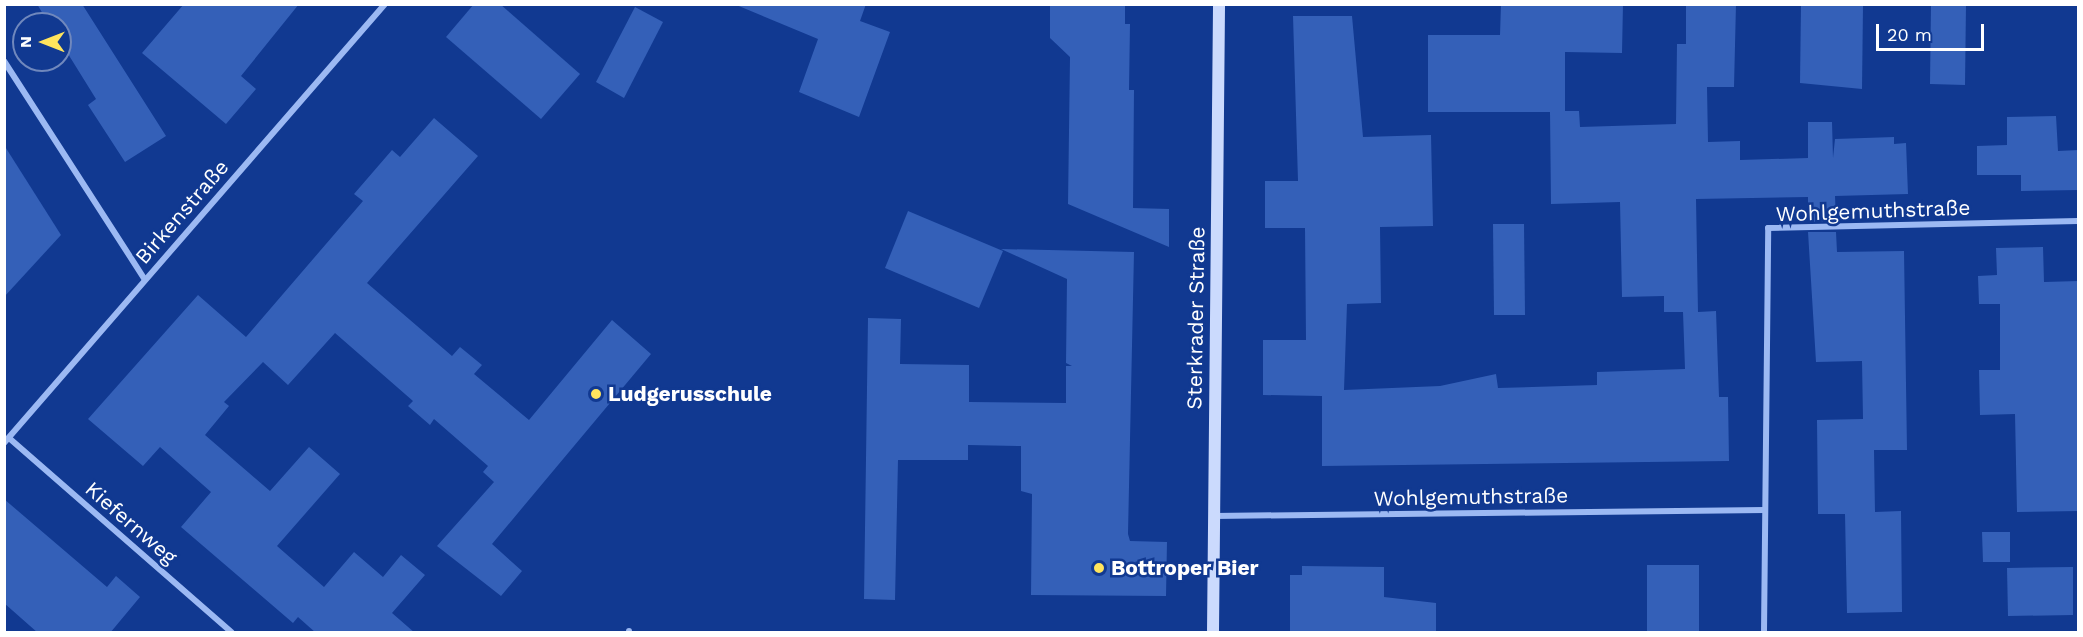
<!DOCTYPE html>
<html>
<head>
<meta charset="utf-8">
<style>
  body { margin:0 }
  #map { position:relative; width:2083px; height:637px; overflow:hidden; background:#113991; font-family:"Work Sans",sans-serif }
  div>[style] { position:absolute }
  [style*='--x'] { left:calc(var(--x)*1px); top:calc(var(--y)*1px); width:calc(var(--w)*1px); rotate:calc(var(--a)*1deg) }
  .building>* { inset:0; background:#3460b8 }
  .street>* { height:6px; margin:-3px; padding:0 3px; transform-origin:3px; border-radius:3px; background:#9cb9f3 }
  .secondary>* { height:12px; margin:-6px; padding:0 6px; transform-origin:6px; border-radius:6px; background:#cbdafd }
  .dots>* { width:16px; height:16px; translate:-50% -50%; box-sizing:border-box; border:3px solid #113991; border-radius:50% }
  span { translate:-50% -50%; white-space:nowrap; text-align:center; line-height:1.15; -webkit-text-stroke:5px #113991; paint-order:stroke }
  .street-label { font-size:21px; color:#fff }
  .poi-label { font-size:21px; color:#fff; font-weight:700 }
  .left { translate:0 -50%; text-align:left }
  .frame { position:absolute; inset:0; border:6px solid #fff; pointer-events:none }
  .north { position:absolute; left:12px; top:12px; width:60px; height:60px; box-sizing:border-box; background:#113991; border:2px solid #7088bd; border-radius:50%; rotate:270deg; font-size:16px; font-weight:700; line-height:24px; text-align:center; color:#fff }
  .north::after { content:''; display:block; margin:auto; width:21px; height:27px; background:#ffe45d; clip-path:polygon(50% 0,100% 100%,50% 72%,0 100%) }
  .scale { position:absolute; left:1876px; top:24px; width:108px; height:27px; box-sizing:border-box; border:3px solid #fff; border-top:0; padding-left:8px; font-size:18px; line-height:21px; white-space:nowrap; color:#fff; -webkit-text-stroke:4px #113991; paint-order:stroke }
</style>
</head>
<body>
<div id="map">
  <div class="building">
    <div style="clip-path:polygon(37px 4px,82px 4px,166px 136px,125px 162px,88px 105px,96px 99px,60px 41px,60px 24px,49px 24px)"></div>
    <div style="clip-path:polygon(184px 4px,299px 4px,241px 76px,256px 89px,226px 124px,142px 53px)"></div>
    <div style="clip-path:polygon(474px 4px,500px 4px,580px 74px,541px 119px,446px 37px)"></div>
    <div style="clip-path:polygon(734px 4px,866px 4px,860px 21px,890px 32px,859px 117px,799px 92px,818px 39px)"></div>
    <div style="clip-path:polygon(1050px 4px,1125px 4px,1125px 24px,1130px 24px,1129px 90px,1134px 90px,1133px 208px,1169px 209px,1169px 247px,1068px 204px,1070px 57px,1050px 38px)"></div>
    <div style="clip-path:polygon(1501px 4px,1623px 4px,1622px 53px,1565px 52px,1565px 111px,1579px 111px,1580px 127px,1676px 124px,1677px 44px,1686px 44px,1686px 4px,1736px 4px,1734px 87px,1707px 87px,1708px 142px,1740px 141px,1740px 160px,1808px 158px,1808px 122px,1832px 122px,1833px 158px,1835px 139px,1894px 137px,1894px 144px,1906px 143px,1908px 194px,1835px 196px,1836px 221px,1808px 222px,1808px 197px,1696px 199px,1698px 312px,1716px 311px,1719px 397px,1728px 397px,1729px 461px,1322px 466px,1322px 396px,1263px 395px,1263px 340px,1306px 340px,1305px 228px,1265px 228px,1265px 181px,1298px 181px,1293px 16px,1352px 16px,1363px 137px,1431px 135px,1433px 226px,1380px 227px,1381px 303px,1347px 304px,1344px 390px,1440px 386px,1496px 374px,1498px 388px,1597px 385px,1597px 372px,1685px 369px,1683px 312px,1664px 312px,1664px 296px,1622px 297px,1620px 202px,1551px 204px,1550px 112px,1428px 112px,1428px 35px,1500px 35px)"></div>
    <div style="clip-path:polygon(1931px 4px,1966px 4px,1965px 85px,1930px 84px)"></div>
    <div style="clip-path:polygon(1801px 5px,1863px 6px,1862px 89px,1800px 83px)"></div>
    <div style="clip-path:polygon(635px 7px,663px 22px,624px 98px,596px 82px)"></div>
    <div style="clip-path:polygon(2056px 116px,2058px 151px,2079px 150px,2079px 190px,2021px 191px,2021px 175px,1977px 175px,1977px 146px,2007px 145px,2007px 117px)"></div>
    <div style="clip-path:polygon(434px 118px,478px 156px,367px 283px,452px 356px,460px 347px,482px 365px,474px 374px,529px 420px,612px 320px,651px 354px,492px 544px,522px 571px,501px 596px,437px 546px,494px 482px,483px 472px,488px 466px,434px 419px,430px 425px,408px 406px,413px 401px,335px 333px,288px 385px,263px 362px,224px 402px,229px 406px,205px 435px,270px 491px,309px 447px,340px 474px,277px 546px,324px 587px,354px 552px,383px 577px,401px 555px,425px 575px,392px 613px,415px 633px,316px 633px,298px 617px,293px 623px,181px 527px,211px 492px,160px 447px,143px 466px,88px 419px,198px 295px,246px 337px,363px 201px,354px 194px,392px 150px,400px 157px)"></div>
    <div style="clip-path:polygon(4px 145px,61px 235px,4px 297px)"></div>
    <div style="clip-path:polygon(908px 211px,1003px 251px,979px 308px,885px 268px)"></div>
    <div style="clip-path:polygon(1493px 224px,1524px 224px,1525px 315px,1494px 315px)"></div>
    <div style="clip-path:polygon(1808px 232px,1836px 232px,1837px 252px,1904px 251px,1907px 450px,1874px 450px,1875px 512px,1901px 511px,1902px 612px,1847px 613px,1845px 514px,1818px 514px,1817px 420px,1863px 419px,1862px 361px,1816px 362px)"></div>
    <div style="clip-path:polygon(2043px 247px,2044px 282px,2079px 281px,2079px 511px,2017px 512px,2015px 414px,1980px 415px,1979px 370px,2000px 370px,2000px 304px,1979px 304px,1978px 276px,1997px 275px,1996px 248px)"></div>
    <div style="clip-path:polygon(1001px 249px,1134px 252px,1128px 534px,1130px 541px,1167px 542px,1166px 596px,1031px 595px,1032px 494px,1021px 491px,1021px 446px,968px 445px,968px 460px,898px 460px,895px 600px,864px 599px,868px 318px,901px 319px,900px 364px,969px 365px,969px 402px,1066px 403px,1066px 366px,1072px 366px,1066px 363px,1067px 279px)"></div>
    <div style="clip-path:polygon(4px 499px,107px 587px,116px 576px,140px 597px,110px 633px,38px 633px,4px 603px)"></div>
    <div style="clip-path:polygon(1982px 532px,2010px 532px,2010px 562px,1983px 562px)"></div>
    <div style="clip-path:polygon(1647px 565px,1699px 565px,1699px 633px,1647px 633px)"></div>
    <div style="clip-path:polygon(1302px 566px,1384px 567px,1384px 597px,1436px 603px,1436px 633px,1290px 633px,1290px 575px,1302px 575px)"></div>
    <div style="clip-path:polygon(2073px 567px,2073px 615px,2008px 616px,2007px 568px)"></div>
  </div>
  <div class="street">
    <div style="--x:4;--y:61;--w:260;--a:57.2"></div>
    <div style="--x:9;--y:438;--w:295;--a:41.1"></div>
    <div style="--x:4;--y:443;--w:581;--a:-49.05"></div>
    <div style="--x:1214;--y:516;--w:551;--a:-0.62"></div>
    <div style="--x:629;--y:631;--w:1;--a:90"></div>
    <div style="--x:1764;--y:632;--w:404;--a:-89.4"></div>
    <div style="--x:1768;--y:228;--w:310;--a:-1.3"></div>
  </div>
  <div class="secondary">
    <div style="--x:1213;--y:632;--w:628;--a:-89.45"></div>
  </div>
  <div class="dots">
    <div style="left:596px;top:394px;background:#ffe45d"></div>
    <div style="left:1099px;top:568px;background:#ffe45d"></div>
  </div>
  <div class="street-label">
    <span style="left:1873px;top:211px;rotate:-2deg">Wohlgemuthstraße</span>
    <span style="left:182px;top:212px;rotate:-49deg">Birkenstraße</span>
    <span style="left:1196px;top:318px;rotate:-89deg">Sterkrader Straße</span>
    <span style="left:1471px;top:497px;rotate:-1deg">Wohlgemuthstraße</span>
    <span style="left:131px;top:523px;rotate:41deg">Kiefernweg</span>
  </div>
  <div class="poi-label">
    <span class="left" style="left:608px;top:394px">Ludgerusschule</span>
    <span class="left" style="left:1111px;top:568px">Bottroper Bier</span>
  </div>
  <div class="frame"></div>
  <div class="north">N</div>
  <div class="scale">20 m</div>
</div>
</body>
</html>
